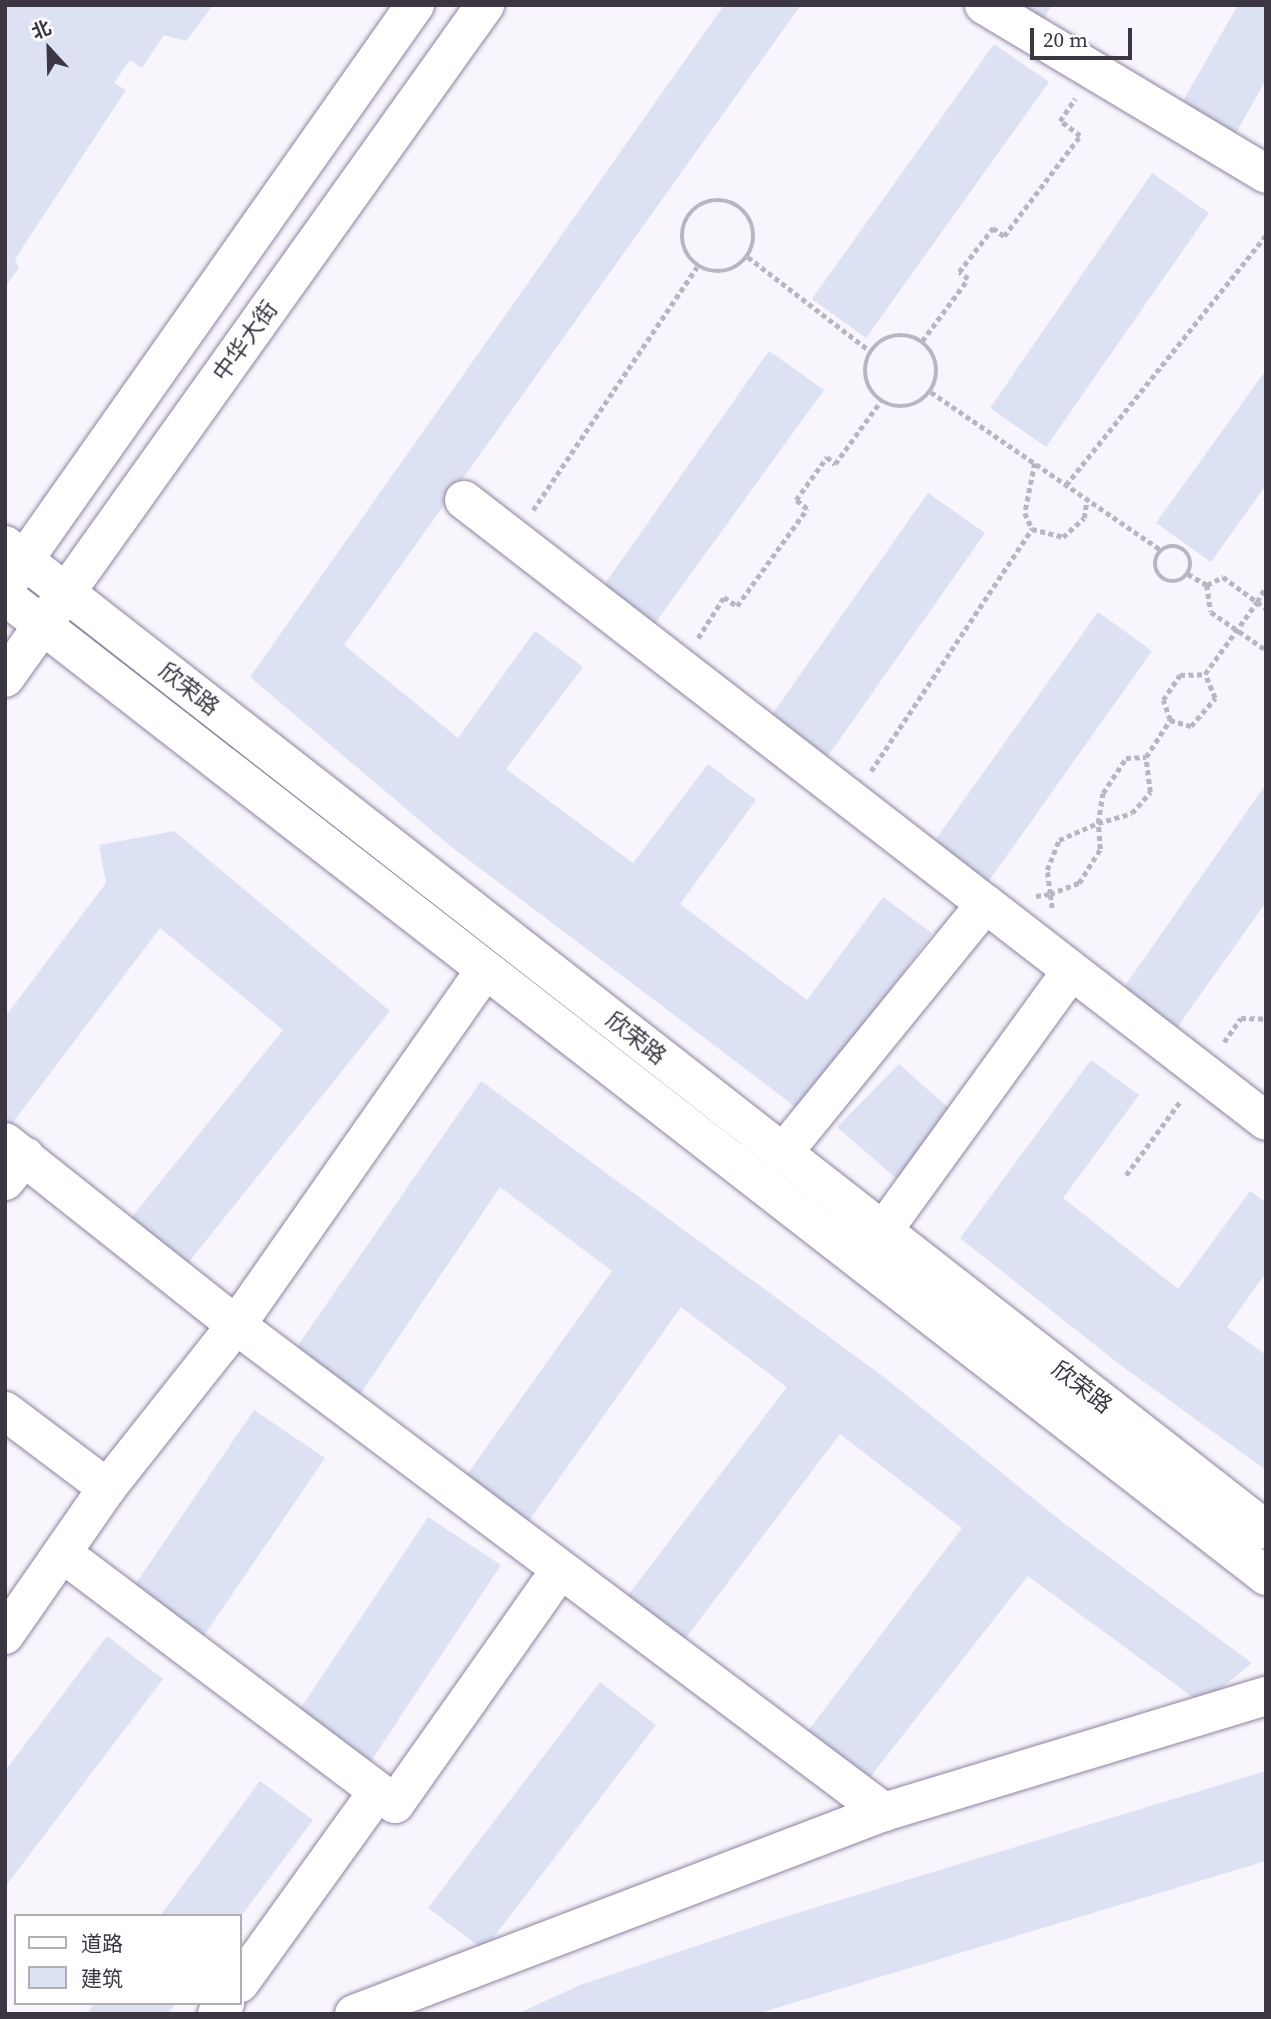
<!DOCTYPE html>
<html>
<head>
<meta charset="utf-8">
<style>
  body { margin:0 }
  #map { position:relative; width:1271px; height:2019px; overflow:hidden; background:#f8f5fc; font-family:"Source Serif 4","Noto Sans SC",serif }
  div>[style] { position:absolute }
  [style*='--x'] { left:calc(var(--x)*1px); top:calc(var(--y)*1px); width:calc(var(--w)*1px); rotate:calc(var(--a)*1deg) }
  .building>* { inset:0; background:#dce2f3 }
  .path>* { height:4.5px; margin-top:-2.25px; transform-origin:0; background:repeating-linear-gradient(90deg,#bab6bf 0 5px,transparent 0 8.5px) }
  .path>.ring { margin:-2.25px; padding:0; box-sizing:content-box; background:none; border:4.5px solid #bab6bf; border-radius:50% }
  .roads { filter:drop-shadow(0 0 2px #9082a1) drop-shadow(0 0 2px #9082a1) }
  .street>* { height:38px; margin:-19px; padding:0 19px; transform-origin:19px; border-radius:19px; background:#fff }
  .secondary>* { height:38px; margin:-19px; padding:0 19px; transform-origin:19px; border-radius:19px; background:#fff }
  span { translate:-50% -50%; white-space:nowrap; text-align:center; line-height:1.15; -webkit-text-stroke:7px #fff; paint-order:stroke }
  .street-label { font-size:23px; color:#3c3643 }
  .frame { position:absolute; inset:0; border:7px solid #3c3643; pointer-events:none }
  .legend { position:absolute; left:14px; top:1914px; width:228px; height:91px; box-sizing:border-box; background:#fff; border:2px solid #b1afb4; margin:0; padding:9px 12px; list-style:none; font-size:21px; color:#3c3643 }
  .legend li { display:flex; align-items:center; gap:14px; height:35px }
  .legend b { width:35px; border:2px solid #b1afb4 }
  .north { position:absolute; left:14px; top:14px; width:70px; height:70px; -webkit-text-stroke:5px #fff; paint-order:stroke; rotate:338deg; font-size:19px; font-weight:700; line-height:28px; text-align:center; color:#3c3643 }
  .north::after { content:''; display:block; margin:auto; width:24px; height:32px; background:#3c3643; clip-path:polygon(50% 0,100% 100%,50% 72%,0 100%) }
  .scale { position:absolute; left:1030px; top:28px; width:102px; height:32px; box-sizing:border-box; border:4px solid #3c3643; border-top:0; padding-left:9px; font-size:21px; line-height:24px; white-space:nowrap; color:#3c3643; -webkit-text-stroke:5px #fff; paint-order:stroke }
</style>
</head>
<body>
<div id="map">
  <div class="building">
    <div style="clip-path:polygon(5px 5px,213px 5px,186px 41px,164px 35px,142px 68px,130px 60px,114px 83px,126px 90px,15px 259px,19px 268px,5px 287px)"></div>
    <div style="clip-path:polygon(724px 5px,801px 5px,344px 645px,458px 738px,535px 631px,583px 667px,506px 769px,633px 863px,708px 764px,756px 800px,680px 904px,807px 1000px,883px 897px,932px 933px,801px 1111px,449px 845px,250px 677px)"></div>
    <div style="clip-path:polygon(1006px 5px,1052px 5px,1039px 26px)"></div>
    <div style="clip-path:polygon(1238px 5px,1266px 5px,1266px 80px,1230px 143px,1176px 113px)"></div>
    <div style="clip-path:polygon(994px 44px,1049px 82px,866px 338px,812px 299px)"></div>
    <div style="clip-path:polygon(1152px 173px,1209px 213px,1046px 447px,990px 408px)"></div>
    <div style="clip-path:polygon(769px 351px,824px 390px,648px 633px,599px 592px)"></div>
    <div style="clip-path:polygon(1266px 370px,1266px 485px,1211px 562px,1156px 523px)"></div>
    <div style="clip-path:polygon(928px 493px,985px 533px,823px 763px,766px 723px)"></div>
    <div style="clip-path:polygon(1098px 612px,1152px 651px,981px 892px,926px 853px)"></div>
    <div style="clip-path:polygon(1266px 784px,1266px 902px,1174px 1032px,1120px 993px)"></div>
    <div style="clip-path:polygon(174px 831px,390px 1011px,180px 1273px,123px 1228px,283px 1030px,160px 928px,5px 1133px,5px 1017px,106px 883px,99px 845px)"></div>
    <div style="clip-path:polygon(1091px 1060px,1139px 1095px,1063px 1198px,1178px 1289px,1250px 1191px,1266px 1202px,1266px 1273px,1227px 1327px,1266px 1355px,1266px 1470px,1119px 1364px,960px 1238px)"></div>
    <div style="clip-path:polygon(899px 1064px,953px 1112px,898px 1180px,837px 1127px)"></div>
    <div style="clip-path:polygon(481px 1081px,884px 1377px,1066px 1525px,1252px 1663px,1202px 1704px,1028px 1576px,863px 1786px,801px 1740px,962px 1528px,840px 1434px,679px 1647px,622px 1603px,787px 1387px,681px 1307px,521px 1532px,458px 1487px,612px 1271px,500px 1187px,359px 1396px,294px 1351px)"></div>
    <div style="clip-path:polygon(254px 1410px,325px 1458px,197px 1646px,126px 1598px)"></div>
    <div style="clip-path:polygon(428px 1517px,501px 1565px,367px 1767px,294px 1718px)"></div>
    <div style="clip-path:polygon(107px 1636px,163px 1679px,5px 1887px,5px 1771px)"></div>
    <div style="clip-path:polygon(600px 1682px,656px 1725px,484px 1950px,428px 1908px)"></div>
    <div style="clip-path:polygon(1266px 1771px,1266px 1861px,756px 2014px,517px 2014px,580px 1985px,771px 1921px)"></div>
    <div style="clip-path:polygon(260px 1781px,313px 1820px,241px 1916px,160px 1916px)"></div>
    <div style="clip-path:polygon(94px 2003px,176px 2003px,168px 2014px,87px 2014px)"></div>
  </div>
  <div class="path">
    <div class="ring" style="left:682px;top:200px;width:67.5px;height:67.5px"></div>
    <div style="--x:748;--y:257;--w:154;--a:37.6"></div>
    <div class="ring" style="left:865px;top:335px;width:67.5px;height:67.5px"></div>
    <div style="--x:922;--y:341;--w:77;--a:-53.4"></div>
    <div style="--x:968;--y:279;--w:11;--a:-142"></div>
    <div style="--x:959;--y:272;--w:56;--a:-52.3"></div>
    <div style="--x:993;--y:228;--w:14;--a:36"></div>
    <div style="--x:1004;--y:236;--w:126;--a:-52.8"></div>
    <div style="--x:1080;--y:136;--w:25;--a:-143"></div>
    <div style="--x:1060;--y:121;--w:27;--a:-56"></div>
    <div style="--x:931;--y:392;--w:279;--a:34.5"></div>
    <div style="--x:1035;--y:463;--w:51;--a:101.3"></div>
    <div style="--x:1025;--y:513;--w:17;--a:66"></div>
    <div style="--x:1032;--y:529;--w:32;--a:14"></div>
    <div style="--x:1063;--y:537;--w:28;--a:-42"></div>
    <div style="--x:1084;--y:518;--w:19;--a:-81"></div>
    <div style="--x:1066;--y:485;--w:320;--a:-51.3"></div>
    <div style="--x:533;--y:510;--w:293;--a:-56"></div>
    <div class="ring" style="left:1155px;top:546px;width:31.5px;height:31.5px"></div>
    <div style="--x:1188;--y:574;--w:22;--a:30"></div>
    <div style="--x:1207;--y:585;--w:27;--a:82"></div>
    <div style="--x:1211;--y:612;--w:67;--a:34.6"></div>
    <div style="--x:1207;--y:585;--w:18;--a:-27"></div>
    <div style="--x:1223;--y:577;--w:42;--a:36.3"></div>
    <div style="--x:1257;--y:602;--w:18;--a:-61"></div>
    <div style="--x:698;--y:638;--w:49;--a:-57.6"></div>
    <div style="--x:724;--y:597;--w:16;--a:35"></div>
    <div style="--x:737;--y:606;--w:120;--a:-54.2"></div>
    <div style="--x:807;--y:509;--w:14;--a:-141"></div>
    <div style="--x:796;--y:500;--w:53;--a:-54.2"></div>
    <div style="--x:827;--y:457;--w:11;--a:41"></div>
    <div style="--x:835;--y:464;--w:77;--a:-54"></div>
    <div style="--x:1170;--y:720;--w:22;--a:16"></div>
    <div style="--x:1191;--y:726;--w:37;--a:-49"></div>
    <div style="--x:1215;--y:698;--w:26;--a:-113"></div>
    <div style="--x:871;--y:771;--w:291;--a:-56.4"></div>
    <div style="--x:1036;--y:896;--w:14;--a:-8"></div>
    <div style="--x:1050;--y:894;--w:24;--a:-97"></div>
    <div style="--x:1047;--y:870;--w:32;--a:-68"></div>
    <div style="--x:1059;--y:840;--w:43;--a:-23.6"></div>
    <div style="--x:1098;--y:823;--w:30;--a:-81"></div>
    <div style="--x:1103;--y:793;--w:42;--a:-56.7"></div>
    <div style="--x:1126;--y:758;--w:20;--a:-3"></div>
    <div style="--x:1146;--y:757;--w:44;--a:-57"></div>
    <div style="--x:1170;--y:720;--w:21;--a:-109"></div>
    <div style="--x:1163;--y:700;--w:30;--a:-56"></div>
    <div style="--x:1180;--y:675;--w:25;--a:-2"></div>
    <div style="--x:1205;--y:674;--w:89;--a:-54.2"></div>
    <div style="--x:1257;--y:602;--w:11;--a:34"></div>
    <div style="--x:1052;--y:908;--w:14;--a:-98"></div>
    <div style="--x:1050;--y:894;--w:31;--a:-21"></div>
    <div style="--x:1079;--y:883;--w:40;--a:-58"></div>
    <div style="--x:1100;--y:849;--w:26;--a:-94"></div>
    <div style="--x:1098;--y:823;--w:35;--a:-16"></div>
    <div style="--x:1132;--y:813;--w:28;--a:-49"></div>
    <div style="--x:1150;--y:792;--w:35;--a:-97"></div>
    <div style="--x:1224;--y:1042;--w:29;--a:-55"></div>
    <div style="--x:1241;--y:1018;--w:25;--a:2"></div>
    <div style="--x:1126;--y:1175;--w:93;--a:-53.7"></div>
  </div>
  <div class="roads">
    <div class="street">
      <div style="--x:984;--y:5;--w:329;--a:30.9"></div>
      <div style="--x:464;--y:500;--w:1014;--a:37.75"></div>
      <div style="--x:5;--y:545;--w:1600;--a:37.99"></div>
      <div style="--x:5;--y:596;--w:1597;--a:37.85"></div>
      <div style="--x:485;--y:970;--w:434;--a:125"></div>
      <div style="--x:236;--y:1325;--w:811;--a:36.93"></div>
      <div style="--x:5;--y:1142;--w:295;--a:38.4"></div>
      <div style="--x:236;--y:1325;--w:208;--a:128.4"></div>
      <div style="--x:107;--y:1488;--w:179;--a:124.8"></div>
      <div style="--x:783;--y:1153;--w:321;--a:-50.9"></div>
      <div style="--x:5;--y:1181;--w:32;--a:-51"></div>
      <div style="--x:883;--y:1231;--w:321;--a:-54.1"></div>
      <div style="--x:5;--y:1411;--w:128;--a:37"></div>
      <div style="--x:62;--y:1553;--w:417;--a:37"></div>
      <div style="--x:395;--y:1804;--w:286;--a:-54.8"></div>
      <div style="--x:240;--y:1983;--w:236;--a:-54.3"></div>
      <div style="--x:217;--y:2014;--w:14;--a:-54"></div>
      <div style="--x:354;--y:2014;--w:567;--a:-20.86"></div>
      <div style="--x:884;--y:1812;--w:399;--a:-16.9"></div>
    </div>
    <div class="secondary">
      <div style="--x:5;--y:587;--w:712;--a:-54.84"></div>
      <div style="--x:5;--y:678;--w:827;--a:-54.5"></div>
    </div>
  </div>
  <div class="street-label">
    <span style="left:245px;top:341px;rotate:-54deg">中华大街</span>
    <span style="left:189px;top:689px;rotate:38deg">欣荣路</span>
    <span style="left:636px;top:1038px;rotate:38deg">欣荣路</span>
    <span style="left:1082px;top:1387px;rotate:38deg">欣荣路</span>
  </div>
  <div class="frame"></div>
  <ul class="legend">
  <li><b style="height:9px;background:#fff"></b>道路</li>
  <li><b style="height:19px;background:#dce2f3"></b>建筑</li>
  </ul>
  <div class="north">北</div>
  <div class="scale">20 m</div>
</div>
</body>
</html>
